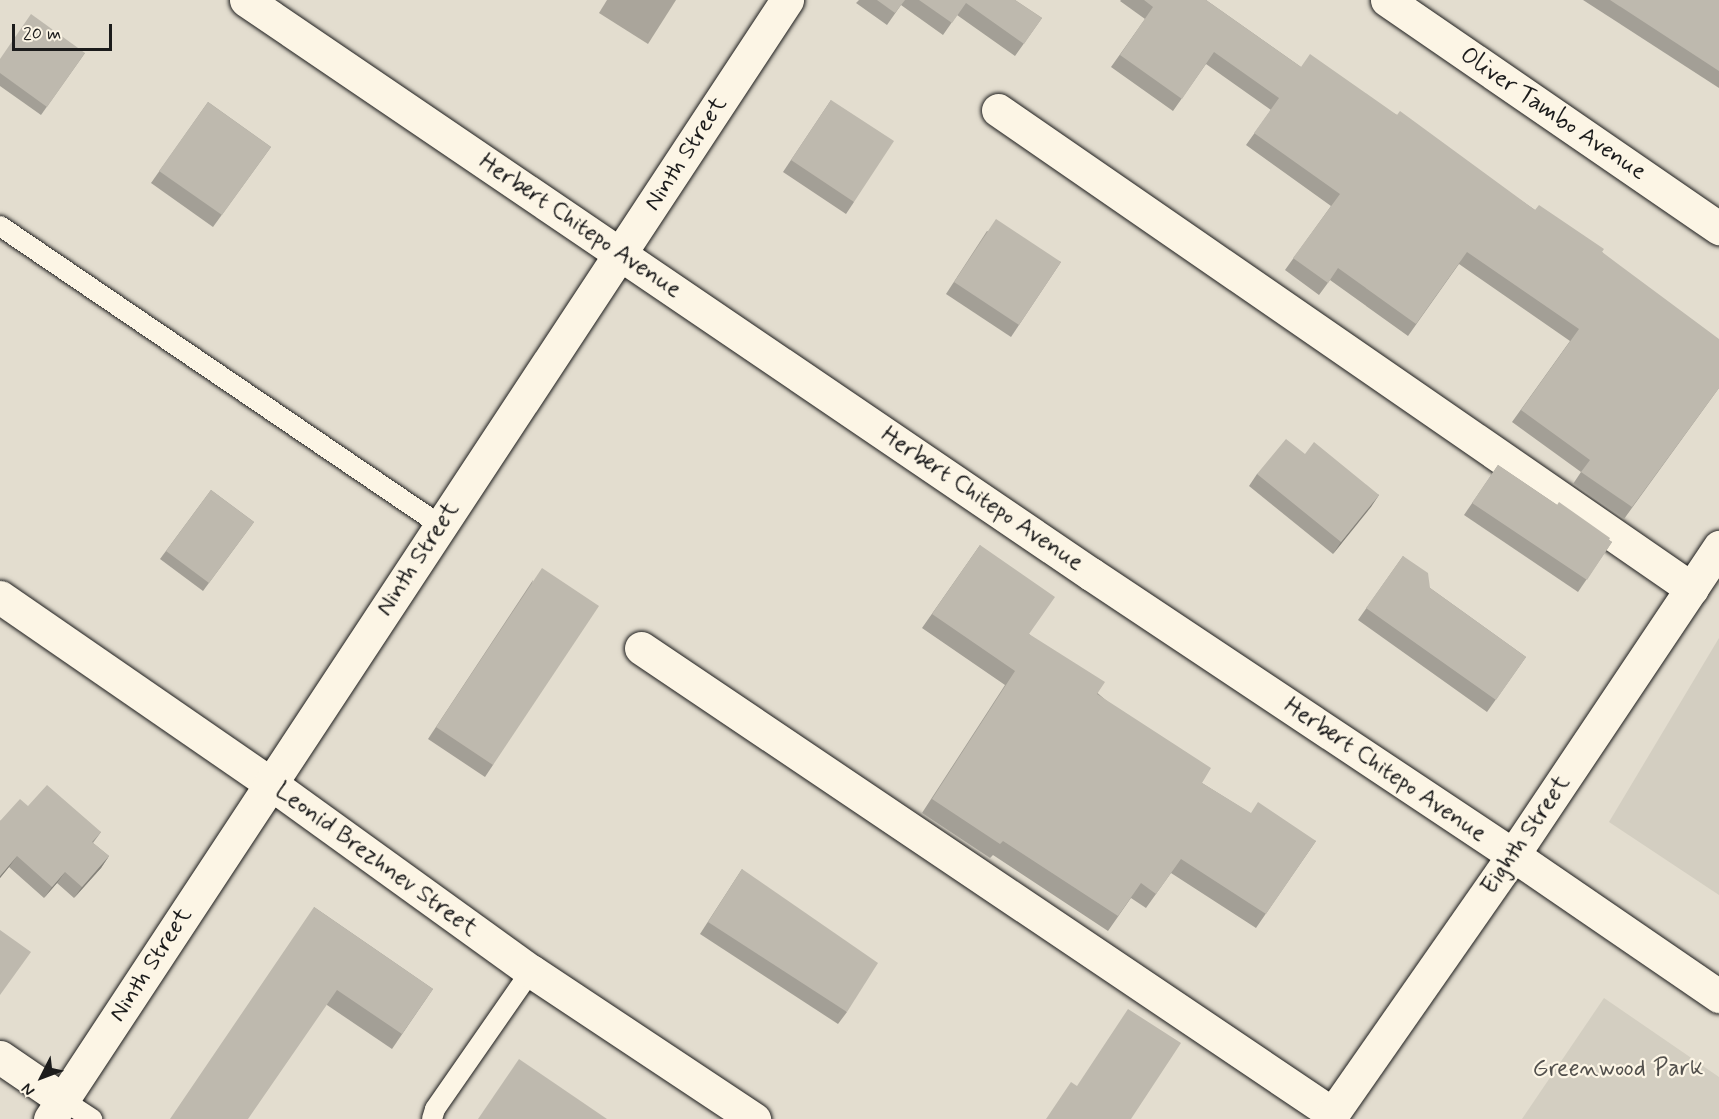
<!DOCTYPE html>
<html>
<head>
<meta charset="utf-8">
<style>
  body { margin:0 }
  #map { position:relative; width:1719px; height:1119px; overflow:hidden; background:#f3ecdd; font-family:Mynerve,sans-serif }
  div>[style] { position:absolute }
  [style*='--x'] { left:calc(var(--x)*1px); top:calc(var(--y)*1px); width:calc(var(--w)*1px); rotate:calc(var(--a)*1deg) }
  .built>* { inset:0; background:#e3ddcf }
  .green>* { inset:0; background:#d3cec1 }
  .water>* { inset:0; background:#aaa59b }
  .roads { filter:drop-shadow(0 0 2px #1c1c1c) drop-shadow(0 0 2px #1c1c1c) }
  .lane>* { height:20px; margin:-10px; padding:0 10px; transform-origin:10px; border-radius:10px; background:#fcf5e5 }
  .street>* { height:33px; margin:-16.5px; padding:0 16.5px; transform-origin:16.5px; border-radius:16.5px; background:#fcf5e5 }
  .secondary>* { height:33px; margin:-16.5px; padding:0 16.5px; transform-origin:16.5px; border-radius:16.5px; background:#fcf5e5 }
  .wall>* { inset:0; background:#a39f96 }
  .shaded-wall>* { inset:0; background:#85827a }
  .building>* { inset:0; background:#beb9ae }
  span { translate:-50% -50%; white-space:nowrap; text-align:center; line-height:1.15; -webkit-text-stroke:4.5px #fcf5e5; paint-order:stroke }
  .street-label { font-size:24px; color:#1c1c1c }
  .park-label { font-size:24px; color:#53514e }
  .north { position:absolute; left:12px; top:1047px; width:60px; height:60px; -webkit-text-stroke:4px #fcf5e5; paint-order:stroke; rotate:228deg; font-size:16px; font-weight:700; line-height:24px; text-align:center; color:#1c1c1c }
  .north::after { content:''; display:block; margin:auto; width:21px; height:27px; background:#1c1c1c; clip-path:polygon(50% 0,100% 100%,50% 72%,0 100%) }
  .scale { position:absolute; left:12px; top:24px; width:100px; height:27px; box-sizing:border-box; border:3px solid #1c1c1c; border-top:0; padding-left:8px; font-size:18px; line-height:21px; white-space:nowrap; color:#1c1c1c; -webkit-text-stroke:4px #fcf5e5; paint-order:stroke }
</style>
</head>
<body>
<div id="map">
  <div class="built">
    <div style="clip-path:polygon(0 0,1719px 0,1719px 1119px,0 1119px)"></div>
  </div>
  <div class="green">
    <div style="clip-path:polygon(1719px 638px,1719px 895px,1609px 822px)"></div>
    <div style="clip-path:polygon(1604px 998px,1719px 1077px,1719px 1119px,1522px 1119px)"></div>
  </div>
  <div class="water">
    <div style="clip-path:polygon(607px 0,676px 0,648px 44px,599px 13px)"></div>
  </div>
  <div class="roads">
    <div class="lane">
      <div style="--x:0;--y:226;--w:532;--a:34.2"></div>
      <div style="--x:63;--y:1100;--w:35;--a:33"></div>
      <div style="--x:432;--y:1119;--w:10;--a:-73"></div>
      <div style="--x:435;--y:1109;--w:168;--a:-55.2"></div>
    </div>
    <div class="street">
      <div style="--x:1387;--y:0;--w:403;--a:34.5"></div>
      <div style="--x:998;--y:110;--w:843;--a:34.61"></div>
      <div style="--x:0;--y:597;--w:328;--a:34.6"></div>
      <div style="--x:270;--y:783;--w:322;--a:35.8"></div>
      <div style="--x:531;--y:971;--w:268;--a:33.6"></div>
      <div style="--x:641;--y:648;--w:834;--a:33.96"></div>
      <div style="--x:0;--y:1057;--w:76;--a:34.3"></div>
      <div style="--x:50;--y:1119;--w:1340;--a:-56.63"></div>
      <div style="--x:1329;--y:1119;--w:322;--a:-55.1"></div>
      <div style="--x:1513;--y:855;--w:371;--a:-56.2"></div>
    </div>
    <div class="secondary">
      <div style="--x:246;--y:0;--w:1022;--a:34.19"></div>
      <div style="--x:1091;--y:574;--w:507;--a:33.66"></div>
      <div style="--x:1513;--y:855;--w:250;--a:34.4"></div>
    </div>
  </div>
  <div class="wall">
    <div style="clip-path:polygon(859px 0,1015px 0,1042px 18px,1015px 56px,957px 15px,943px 35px,901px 5px,887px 25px,856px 3px)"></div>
    <div style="clip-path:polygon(1121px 0,1206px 0,1301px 67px,1397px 115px,1535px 210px,1602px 252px,1719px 388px,1624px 519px,1573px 484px,1581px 472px,1512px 422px,1570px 341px,1459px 264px,1408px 336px,1330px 280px,1319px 295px,1285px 270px,1331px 206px,1246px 145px,1271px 110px,1206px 64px,1173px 111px,1111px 67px,1145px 19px,1120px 1px)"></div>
    <div style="clip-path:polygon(1583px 0,1719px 0,1719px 88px)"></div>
    <div style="clip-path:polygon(85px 53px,41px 115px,0 86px,0 59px)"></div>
    <div style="clip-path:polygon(831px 100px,854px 202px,846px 214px,783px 172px)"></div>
    <div style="clip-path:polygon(208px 102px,271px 147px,213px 227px,151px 183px)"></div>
    <div style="clip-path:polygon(987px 231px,1061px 262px,1011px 337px,946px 294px)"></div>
    <div style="clip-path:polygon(1305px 454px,1379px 495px,1333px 554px,1249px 486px,1257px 474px)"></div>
    <div style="clip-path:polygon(1498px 465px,1612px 542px,1578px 592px,1464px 515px)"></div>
    <div style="clip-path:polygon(211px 490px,254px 522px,203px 591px,160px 559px)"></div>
    <div style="clip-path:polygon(980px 545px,1029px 634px,1202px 783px,1250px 813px,1316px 841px,1256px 928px,1171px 873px,1146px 908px,1131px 898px,1108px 931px,993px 855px,990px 858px,922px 813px,1005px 685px,922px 628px)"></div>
    <div style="clip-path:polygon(1403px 556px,1430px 588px,1526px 657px,1487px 712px,1358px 620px)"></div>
    <div style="clip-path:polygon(533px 580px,493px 765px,485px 777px,428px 739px)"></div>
    <div style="clip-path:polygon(28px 806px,101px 832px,93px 843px,109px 856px,101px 868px,74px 898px,57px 883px,44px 898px,9px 867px,0 878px,0 821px)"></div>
    <div style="clip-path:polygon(742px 869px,847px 1012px,838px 1024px,700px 934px)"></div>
    <div style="clip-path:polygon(314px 907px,433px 989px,392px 1049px,327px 1005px)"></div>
  </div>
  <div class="shaded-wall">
    <div style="clip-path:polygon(1379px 495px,1371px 507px,1333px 554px,1341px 542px)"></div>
    <div style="clip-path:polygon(17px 856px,9px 867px,0 878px,0 876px)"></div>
    <div style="clip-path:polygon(109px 856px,101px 868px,74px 898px,82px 887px)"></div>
    <div style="clip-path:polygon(65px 872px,57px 883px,44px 898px,52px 887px)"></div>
  </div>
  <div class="building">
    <div style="clip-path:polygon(877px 0,905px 0,895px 13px)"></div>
    <div style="clip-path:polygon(919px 0,1015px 0,1042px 18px,1024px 44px,966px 3px,952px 23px)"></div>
    <div style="clip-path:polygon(1144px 0,1206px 0,1301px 67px,1310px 54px,1397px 115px,1400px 111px,1535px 210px,1539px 205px,1604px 249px,1602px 252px,1719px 339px,1719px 388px,1632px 507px,1581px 472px,1590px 460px,1521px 410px,1579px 329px,1467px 252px,1416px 324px,1338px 268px,1328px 283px,1293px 258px,1340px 194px,1254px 133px,1279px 98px,1214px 52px,1182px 99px,1120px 55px,1153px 7px)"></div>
    <div style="clip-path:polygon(1610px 0,1719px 0,1719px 71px)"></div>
    <div style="clip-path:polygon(31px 14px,85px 53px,47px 107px,0 73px,0 59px)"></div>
    <div style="clip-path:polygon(831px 100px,894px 141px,854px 202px,791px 160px)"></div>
    <div style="clip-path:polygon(208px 102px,271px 147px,222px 215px,159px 171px)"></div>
    <div style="clip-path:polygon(996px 219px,1061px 262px,1019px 325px,954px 282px)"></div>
    <div style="clip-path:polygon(1286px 439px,1305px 454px,1314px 442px,1379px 495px,1341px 542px,1257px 474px)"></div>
    <div style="clip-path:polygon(1498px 465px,1557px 505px,1559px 502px,1610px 538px,1609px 540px,1612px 542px,1587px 580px,1472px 503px)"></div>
    <div style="clip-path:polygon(211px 490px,254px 522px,209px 583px,166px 551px)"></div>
    <div style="clip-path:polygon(980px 545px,1055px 597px,1029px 634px,1105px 682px,1097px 694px,1211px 768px,1202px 783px,1251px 813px,1258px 802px,1316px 841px,1266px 914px,1181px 859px,1156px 894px,1141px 883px,1118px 916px,1003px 841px,1000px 844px,932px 799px,1015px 671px,932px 614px)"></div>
    <div style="clip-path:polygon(1403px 556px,1428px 573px,1430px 588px,1526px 657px,1496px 700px,1366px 608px)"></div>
    <div style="clip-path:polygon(542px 568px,599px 606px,493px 765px,436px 727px)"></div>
    <div style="clip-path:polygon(47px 785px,101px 832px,92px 842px,109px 856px,82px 887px,65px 872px,52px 887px,17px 856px,0 876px,0 821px,20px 799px,28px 806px)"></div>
    <div style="clip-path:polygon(742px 869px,878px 963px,847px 1012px,708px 922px)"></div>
    <div style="clip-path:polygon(314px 907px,433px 989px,402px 1034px,337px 990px,248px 1119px,170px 1119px)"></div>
    <div style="clip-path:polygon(0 930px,31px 952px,0 995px)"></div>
    <div style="clip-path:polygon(1128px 1009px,1181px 1043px,1131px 1119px,1046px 1119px,1071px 1082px,1077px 1086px)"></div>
    <div style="clip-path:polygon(519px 1059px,607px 1119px,478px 1119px)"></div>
  </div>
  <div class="street-label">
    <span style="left:1553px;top:114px;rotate:34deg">Oliver Tambo Avenue</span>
    <span style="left:686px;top:154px;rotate:-57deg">Ninth Street</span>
    <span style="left:580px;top:226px;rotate:34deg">Herbert Chitepo Avenue</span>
    <span style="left:982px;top:499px;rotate:34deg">Herbert Chitepo Avenue</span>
    <span style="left:418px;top:559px;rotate:-57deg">Ninth Street</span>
    <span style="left:1385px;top:770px;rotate:34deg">Herbert Chitepo Avenue</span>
    <span style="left:1526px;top:835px;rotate:-56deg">Eighth Street</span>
    <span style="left:376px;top:860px;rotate:36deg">Leonid Brezhnev Street</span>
    <span style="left:151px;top:965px;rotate:-57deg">Ninth Street</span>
  </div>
  <div class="park-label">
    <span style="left:1618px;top:1069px">Greenwood Park</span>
  </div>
  <div class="north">N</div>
  <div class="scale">20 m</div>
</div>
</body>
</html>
